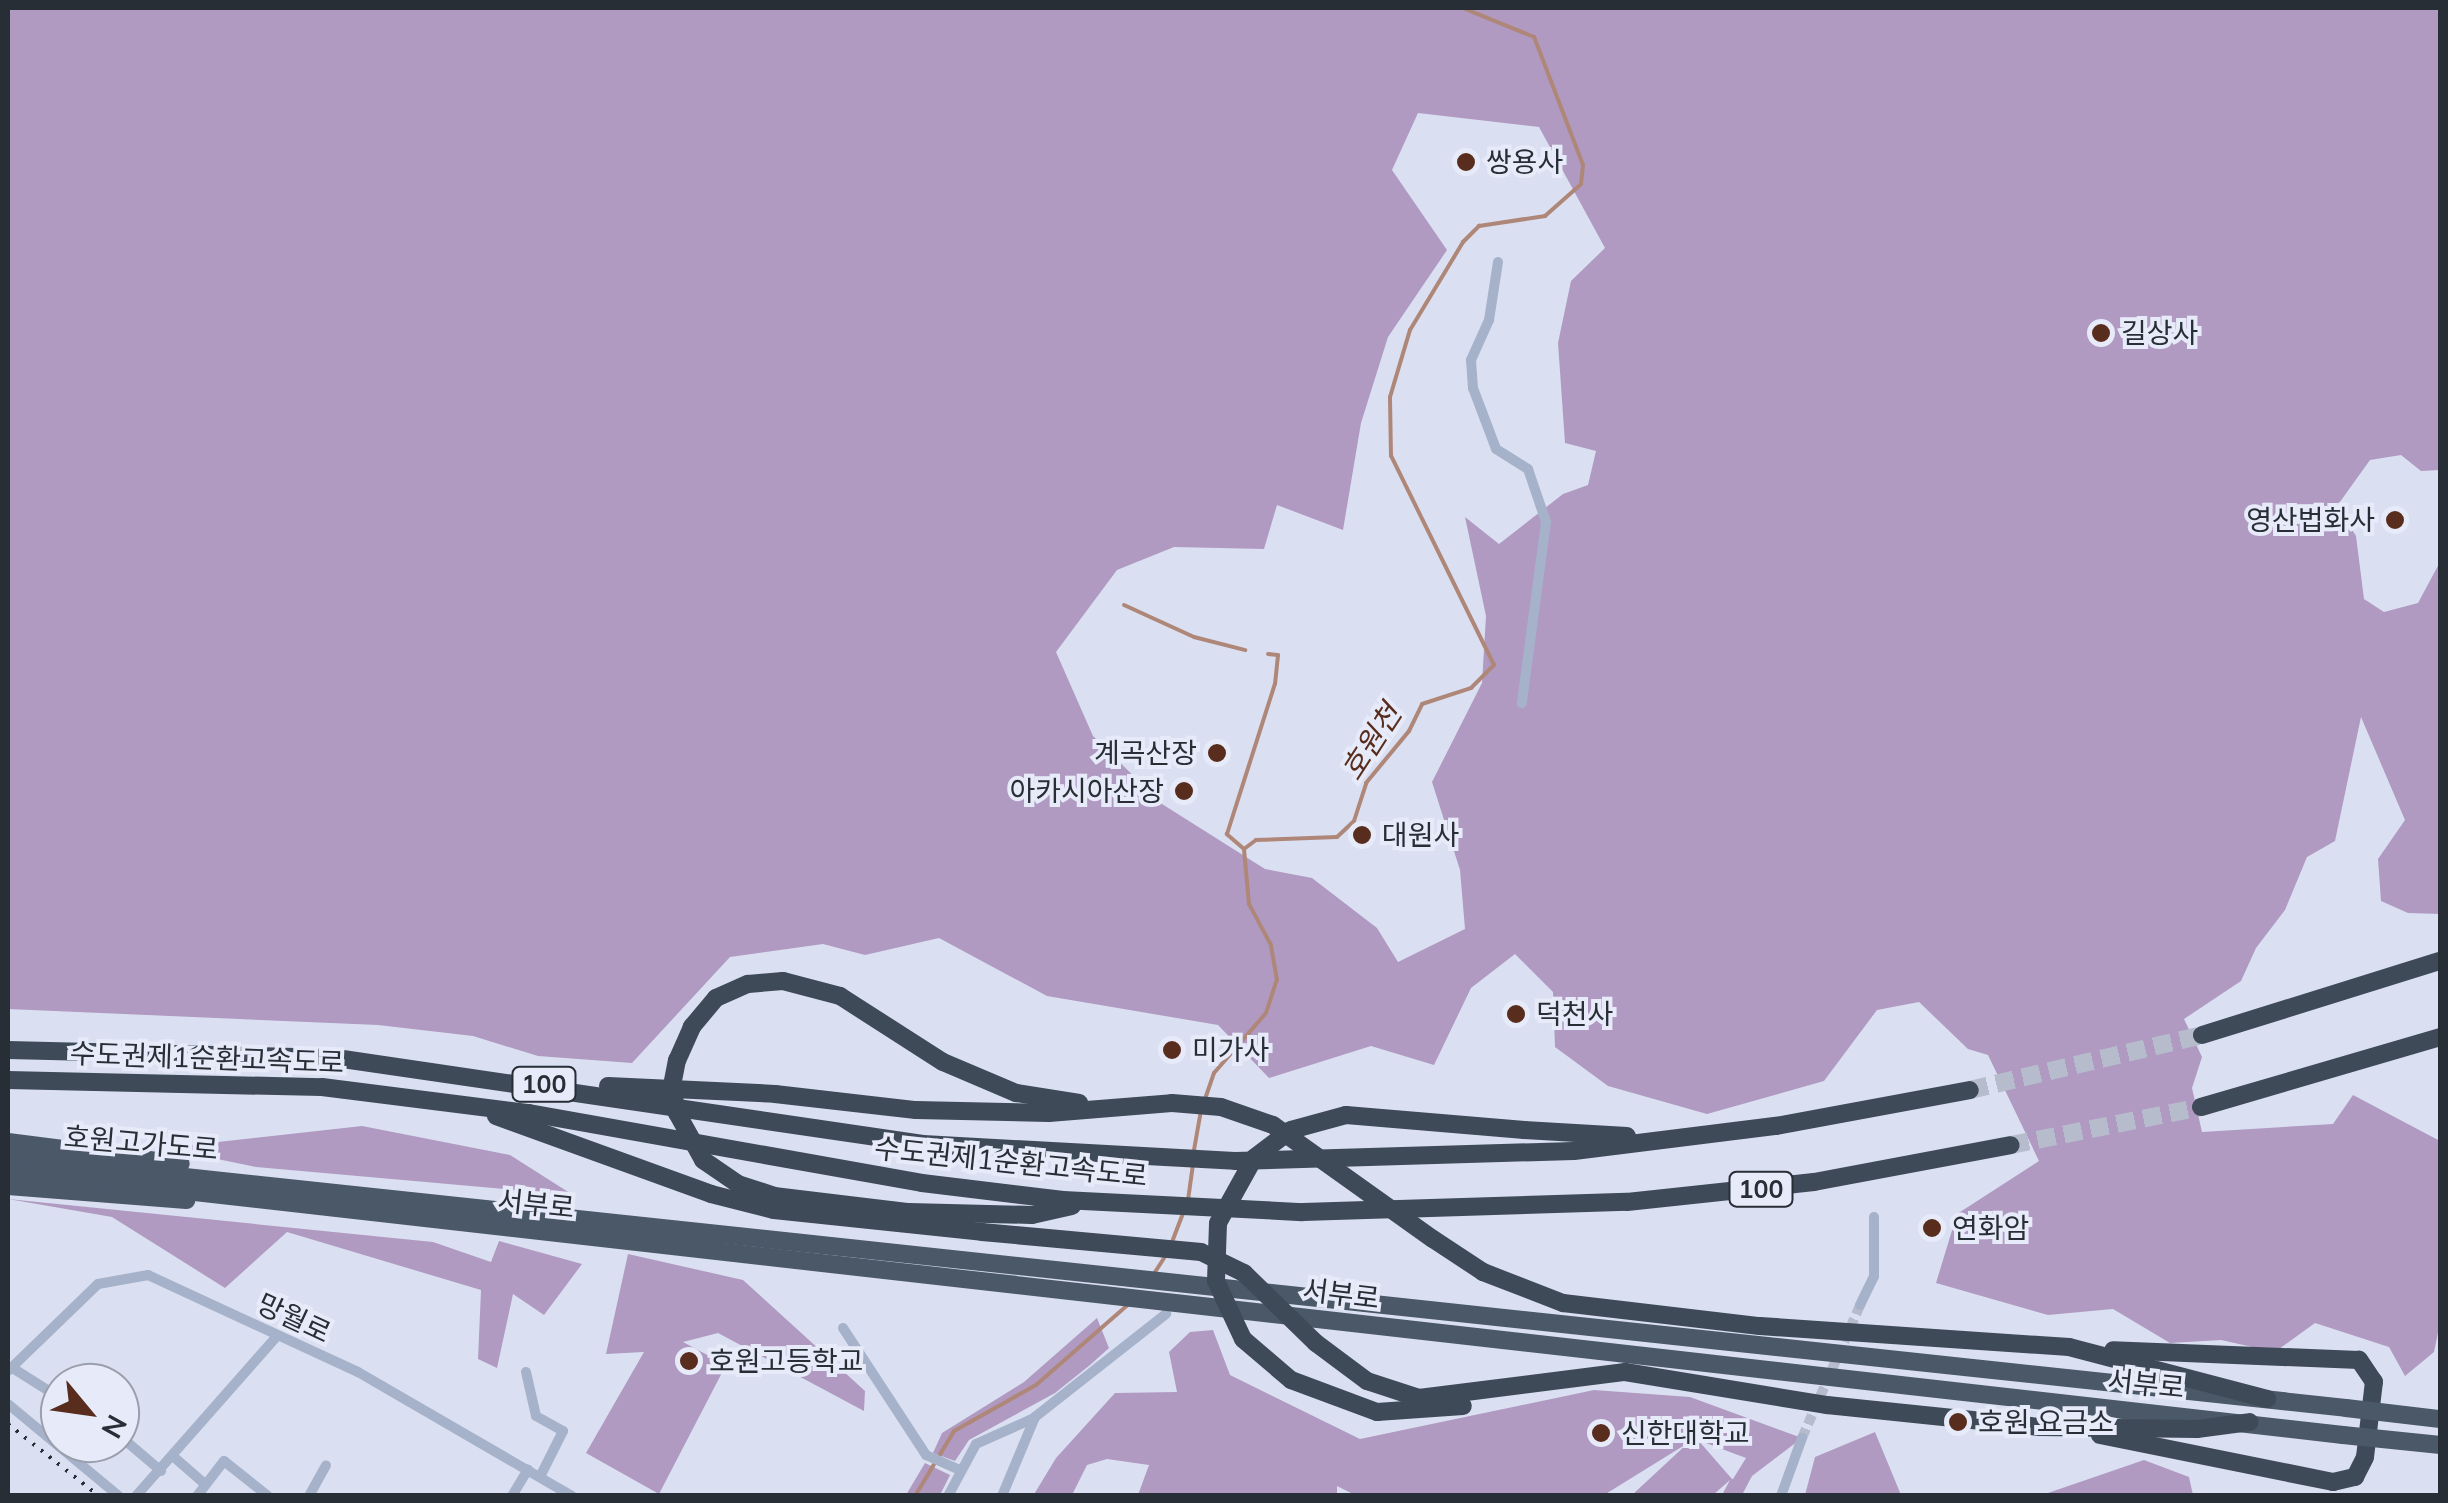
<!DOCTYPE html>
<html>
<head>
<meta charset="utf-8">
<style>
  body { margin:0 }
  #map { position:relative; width:2448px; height:1503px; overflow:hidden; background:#dae0f2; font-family:Mulish,"Noto Sans KR",sans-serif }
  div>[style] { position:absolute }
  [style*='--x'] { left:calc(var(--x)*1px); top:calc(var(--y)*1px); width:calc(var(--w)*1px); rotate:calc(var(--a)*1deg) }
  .green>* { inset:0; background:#b09ac1 }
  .stream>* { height:4px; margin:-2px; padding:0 2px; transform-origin:2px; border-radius:2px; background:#af8779 }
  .minor-tunnel>* { height:10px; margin-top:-5px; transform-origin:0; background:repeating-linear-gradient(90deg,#b6bccc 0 10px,transparent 0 15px) }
  .motorway-tunnel>* { height:18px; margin-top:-9px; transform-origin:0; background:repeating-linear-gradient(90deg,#b6bccc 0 18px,transparent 0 27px) }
  .minor>* { height:10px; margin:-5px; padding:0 5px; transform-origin:5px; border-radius:5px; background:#a6b2ca }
  .trunk>* { height:18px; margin:-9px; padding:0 9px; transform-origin:9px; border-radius:9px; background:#4b5868 }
  .motorway>* { height:18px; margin:-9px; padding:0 9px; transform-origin:9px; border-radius:9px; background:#3e4a57 }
  .rail>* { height:4px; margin-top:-2px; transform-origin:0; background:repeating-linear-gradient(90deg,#272e36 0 2.5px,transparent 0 10.5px) }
  .trunk-bridge>* { height:18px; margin:-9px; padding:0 9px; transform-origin:9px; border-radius:9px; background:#4b5868 }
  .motorway-bridge>* { height:18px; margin:-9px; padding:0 9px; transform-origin:9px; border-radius:9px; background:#3e4a57 }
  .dots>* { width:28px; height:28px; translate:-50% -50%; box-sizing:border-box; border:5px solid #e7ebf9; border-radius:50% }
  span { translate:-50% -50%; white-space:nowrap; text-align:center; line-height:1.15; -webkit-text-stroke:8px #e7ebf9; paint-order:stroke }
  .shield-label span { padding:2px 8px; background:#e7ebf9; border:2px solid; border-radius:8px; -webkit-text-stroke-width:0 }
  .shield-label { font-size:25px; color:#272e36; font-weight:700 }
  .poi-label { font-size:28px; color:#272e36 }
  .left { translate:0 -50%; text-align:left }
  .right { translate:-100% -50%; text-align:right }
  .street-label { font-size:28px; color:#272e36 }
  .water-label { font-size:30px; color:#582d1d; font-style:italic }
  .frame { position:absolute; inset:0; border:10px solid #272e36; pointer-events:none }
  .north { position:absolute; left:40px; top:1363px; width:100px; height:100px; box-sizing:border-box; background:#e7ebf9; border:2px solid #9a9fab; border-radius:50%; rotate:119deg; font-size:28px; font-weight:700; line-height:40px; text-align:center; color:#272e36 }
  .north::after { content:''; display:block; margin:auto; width:35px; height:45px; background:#582d1d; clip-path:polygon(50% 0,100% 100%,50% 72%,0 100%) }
</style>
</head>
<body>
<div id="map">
  <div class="green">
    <div style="clip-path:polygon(evenodd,8px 8px,2440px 8px,2440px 470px,2421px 471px,2401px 455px,2370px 460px,2337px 506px,2356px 536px,2364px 599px,2384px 612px,2418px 603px,2440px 562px,2440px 914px,2408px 913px,2381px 901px,2378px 859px,2405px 820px,2361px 717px,2335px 841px,2307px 857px,2285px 910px,2256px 948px,2241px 981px,2184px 1019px,2202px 1057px,2192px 1088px,2202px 1132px,2333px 1124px,2353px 1095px,2440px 1141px,2440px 1323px,2434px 1352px,2405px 1376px,2389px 1347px,2315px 1323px,2275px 1352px,2221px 1340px,2170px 1343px,2113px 1309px,2048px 1315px,1936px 1283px,1957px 1214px,2039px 1161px,1988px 1055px,1968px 1049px,1919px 1002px,1877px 1010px,1824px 1081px,1707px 1114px,1608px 1086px,1555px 1047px,1553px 992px,1515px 954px,1471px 988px,1434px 1065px,1371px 1046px,1269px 1078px,1218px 1025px,1047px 996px,939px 938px,865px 955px,823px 944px,730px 957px,632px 1063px,538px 1056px,473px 1036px,378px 1025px,8px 1009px,8px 8px,1418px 113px,1539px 127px,1605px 248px,1571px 281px,1558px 343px,1565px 443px,1596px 451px,1588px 485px,1563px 494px,1499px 544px,1465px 517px,1486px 616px,1482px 683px,1432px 782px,1460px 870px,1465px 929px,1398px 962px,1377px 928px,1312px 878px,1265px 869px,1162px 804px,1093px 736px,1056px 652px,1117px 570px,1174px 547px,1264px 549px,1277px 505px,1343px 530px,1361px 423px,1388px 337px,1447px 250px,1392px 170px,1418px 113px)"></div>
    <div style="clip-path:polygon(362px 1126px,510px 1155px,573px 1195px,256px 1167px,164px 1148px)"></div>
    <div style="clip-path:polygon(8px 1199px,433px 1242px,491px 1262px,499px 1241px,582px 1264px,544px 1315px,513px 1294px,497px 1368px,478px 1359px,481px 1290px,287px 1232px,225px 1288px,112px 1217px)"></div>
    <div style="clip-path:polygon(628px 1254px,743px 1280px,865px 1391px,864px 1411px,718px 1333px,683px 1342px,726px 1365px,659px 1494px,586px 1453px,644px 1352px,606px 1354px)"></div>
    <div style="clip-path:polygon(1097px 1318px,1109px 1348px,1090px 1365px,1055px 1393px,969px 1440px,955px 1461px,933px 1453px,942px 1433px,1024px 1382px)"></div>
    <div style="clip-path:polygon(evenodd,1213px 1330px,1230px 1375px,1360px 1439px,1594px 1390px,1690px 1397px,1802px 1438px,1752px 1476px,1742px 1495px,1722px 1495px,1730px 1480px,1713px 1495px,1632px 1495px,1688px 1443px,1604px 1495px,1357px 1496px,1337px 1486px,1337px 1496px,1138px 1495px,1149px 1465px,1107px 1459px,1087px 1465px,1072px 1495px,1033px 1496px,1056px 1458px,1115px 1393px,1177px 1392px,1169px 1352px,1190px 1332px,1213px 1330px,1698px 1440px,1746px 1458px,1733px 1479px,1732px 1479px,1698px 1440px)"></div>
    <div style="clip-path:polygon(1875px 1432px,1901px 1495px,1805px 1495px,1815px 1457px)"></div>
    <div style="clip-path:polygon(2144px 1460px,2189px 1477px,2193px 1495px,2042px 1495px)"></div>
    <div style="clip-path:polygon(925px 1463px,950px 1475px,940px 1495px,906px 1495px)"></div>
  </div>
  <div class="stream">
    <div style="--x:1124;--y:605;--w:77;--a:24.6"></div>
    <div style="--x:1194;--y:637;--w:53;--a:14.3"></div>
    <div style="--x:1244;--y:849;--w:23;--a:-139"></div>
    <div style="--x:1227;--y:834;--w:157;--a:-72.3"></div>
    <div style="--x:1275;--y:684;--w:29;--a:-84"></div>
    <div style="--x:1278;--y:655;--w:10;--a:-174"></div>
    <div style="--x:1204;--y:1102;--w:31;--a:-71"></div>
    <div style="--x:1214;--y:1073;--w:79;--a:-49.1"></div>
    <div style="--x:1266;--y:1013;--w:35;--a:-72"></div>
    <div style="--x:1277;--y:980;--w:36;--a:-100"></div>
    <div style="--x:1271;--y:945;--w:47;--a:-118.2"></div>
    <div style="--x:1249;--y:904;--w:55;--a:-95.2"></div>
    <div style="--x:1244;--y:849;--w:15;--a:-37"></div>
    <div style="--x:1256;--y:840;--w:81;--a:-2.1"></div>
    <div style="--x:1337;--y:837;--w:23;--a:-43"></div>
    <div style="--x:1354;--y:821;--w:40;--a:-72"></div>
    <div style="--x:1366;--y:783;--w:67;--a:-50.4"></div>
    <div style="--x:1409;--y:731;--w:30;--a:-64"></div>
    <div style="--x:1422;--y:704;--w:52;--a:-18.1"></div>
    <div style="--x:1471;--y:688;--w:33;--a:-45"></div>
    <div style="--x:1494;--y:665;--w:233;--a:-116.2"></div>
    <div style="--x:1391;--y:456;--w:59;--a:-91"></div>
    <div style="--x:1390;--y:397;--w:70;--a:-73.4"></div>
    <div style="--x:1410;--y:330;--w:103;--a:-58.9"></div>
    <div style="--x:1463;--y:242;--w:23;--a:-45"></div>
    <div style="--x:1479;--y:226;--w:67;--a:-8.6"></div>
    <div style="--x:1545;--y:216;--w:48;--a:-41.6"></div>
    <div style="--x:1581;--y:184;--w:19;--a:-84"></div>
    <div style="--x:1583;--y:165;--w:137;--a:-110.9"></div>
    <div style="--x:1534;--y:37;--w:77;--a:-157.8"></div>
    <div style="--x:1194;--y:1150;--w:40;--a:-80"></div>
    <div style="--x:1188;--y:1200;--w:35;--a:-82"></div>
    <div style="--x:1172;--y:1242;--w:31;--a:-69"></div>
    <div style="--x:1155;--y:1272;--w:20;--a:-57"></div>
    <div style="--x:915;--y:1496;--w:76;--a:-59"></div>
    <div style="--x:954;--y:1431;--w:94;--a:-29.3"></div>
    <div style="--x:1036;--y:1385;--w:125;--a:-41.1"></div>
  </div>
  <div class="minor-tunnel">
    <div style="--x:1802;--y:1438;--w:145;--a:-66.4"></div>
  </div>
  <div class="motorway-tunnel">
    <div style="--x:1970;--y:1090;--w:238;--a:-13.3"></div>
    <div style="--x:2011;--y:1145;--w:194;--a:-11.3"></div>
  </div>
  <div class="minor">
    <div style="--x:1498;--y:262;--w:59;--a:98.8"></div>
    <div style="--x:1489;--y:320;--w:44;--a:114.2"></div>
    <div style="--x:1471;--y:360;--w:28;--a:86"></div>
    <div style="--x:1473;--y:388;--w:65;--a:69.3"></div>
    <div style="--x:1496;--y:449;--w:38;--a:32"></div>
    <div style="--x:1528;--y:469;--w:56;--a:71.2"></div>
    <div style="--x:1546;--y:522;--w:183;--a:97.6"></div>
    <div style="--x:1860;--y:1305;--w:32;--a:-64"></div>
    <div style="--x:1874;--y:1276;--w:59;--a:-90"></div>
    <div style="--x:843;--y:1328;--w:152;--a:56.8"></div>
    <div style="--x:926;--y:1455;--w:37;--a:24"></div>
    <div style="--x:11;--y:1367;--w:58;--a:32.3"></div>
    <div style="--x:8;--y:1371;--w:125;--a:-44"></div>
    <div style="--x:98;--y:1284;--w:51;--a:-10.2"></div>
    <div style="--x:148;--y:1275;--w:231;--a:24.8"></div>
    <div style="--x:358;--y:1372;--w:247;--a:30.1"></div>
    <div style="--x:526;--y:1372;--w:45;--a:77.2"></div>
    <div style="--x:536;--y:1416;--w:31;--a:29"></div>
    <div style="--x:563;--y:1431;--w:51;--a:116.6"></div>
    <div style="--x:8;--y:1404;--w:144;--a:39.7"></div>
    <div style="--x:120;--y:1436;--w:54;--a:40.5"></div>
    <div style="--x:175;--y:1458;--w:40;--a:41"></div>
    <div style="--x:136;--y:1496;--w:213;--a:-48.6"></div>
    <div style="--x:197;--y:1496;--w:44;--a:-52.4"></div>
    <div style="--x:224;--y:1461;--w:56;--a:38.5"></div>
    <div style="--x:309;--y:1496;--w:35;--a:-61"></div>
    <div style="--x:512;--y:1496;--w:31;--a:-59"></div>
    <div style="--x:948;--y:1496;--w:59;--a:-61.7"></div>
    <div style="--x:976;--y:1444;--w:64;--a:-24.1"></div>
    <div style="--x:1002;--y:1496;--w:86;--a:-67.3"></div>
    <div style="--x:1035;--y:1417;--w:167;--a:-38.2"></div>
    <div style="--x:1781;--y:1496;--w:62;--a:-70.1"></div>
  </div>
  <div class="trunk">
    <div style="--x:8;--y:1142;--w:174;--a:7.2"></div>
    <div style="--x:8;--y:1158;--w:2351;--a:6.1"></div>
    <div style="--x:8;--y:1171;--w:2350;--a:6.45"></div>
    <div style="--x:8;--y:1186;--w:179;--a:4.5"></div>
  </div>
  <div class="motorway">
    <div style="--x:716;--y:998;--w:35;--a:-24"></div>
    <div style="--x:748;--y:984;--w:35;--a:-5"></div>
    <div style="--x:783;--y:981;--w:59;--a:14.7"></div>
    <div style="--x:840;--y:996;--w:122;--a:32.7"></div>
    <div style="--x:943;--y:1062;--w:79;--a:23"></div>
    <div style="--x:1016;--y:1093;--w:64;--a:9"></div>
    <div style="--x:2202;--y:1035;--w:249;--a:-17.3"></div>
    <div style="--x:8;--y:1050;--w:328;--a:1.4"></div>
    <div style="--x:336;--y:1058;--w:593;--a:8.33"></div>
    <div style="--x:923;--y:1144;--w:312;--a:3.1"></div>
    <div style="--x:1235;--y:1161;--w:339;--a:-1.7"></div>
    <div style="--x:1574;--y:1151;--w:204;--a:-7.1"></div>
    <div style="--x:1776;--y:1126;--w:197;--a:-10.5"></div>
    <div style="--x:8;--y:1080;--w:314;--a:1.3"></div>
    <div style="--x:322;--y:1087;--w:209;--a:7.2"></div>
    <div style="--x:529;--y:1113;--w:399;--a:10.1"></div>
    <div style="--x:922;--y:1183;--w:142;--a:6.9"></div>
    <div style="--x:1063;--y:1200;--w:240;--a:2.9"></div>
    <div style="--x:1303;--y:1212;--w:324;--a:-1.8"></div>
    <div style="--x:1627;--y:1202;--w:188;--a:-6.1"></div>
    <div style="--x:1814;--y:1182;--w:200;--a:-10.6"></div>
    <div style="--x:608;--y:1086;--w:167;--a:2.7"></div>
    <div style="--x:775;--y:1094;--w:142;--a:6.5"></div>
    <div style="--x:916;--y:1110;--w:133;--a:1.3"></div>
    <div style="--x:1049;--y:1113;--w:123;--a:-4.6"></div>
    <div style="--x:1172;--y:1103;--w:49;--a:4.7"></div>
    <div style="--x:1221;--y:1107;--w:55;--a:19.1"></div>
    <div style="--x:2201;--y:1107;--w:249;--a:-16.3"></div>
    <div style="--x:496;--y:1116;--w:229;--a:19.9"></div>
    <div style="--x:711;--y:1194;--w:65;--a:14.3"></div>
    <div style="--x:774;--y:1210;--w:209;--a:6"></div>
    <div style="--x:1524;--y:1130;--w:103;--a:3.3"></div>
    <div style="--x:774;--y:1196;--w:136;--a:6.8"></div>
    <div style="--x:909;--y:1212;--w:123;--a:1.4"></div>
    <div style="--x:1032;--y:1215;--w:41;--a:-12.7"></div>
    <div style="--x:1433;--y:1239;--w:60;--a:33.4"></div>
    <div style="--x:1483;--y:1272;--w:86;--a:21.2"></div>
    <div style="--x:1563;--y:1303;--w:198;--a:6.7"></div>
    <div style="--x:1760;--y:1326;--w:310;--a:3.9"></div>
    <div style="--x:2069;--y:1347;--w:205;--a:14.7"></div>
    <div style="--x:1316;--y:1343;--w:64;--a:36.7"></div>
    <div style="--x:1367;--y:1381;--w:55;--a:18.1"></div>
    <div style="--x:1419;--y:1398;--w:208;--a:-7.2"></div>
    <div style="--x:1625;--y:1372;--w:205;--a:9.3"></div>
    <div style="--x:1827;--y:1405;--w:214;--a:5.9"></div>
    <div style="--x:2040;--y:1427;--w:157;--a:0.7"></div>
    <div style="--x:2197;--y:1429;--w:53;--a:-7.5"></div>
    <div style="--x:1291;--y:1380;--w:92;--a:20.4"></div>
    <div style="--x:1377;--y:1412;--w:86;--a:-4"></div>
    <div style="--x:2100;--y:1435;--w:238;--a:11.4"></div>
    <div style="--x:2333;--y:1482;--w:23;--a:-13"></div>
    <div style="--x:2355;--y:1477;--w:22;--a:-63"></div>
    <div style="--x:2365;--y:1457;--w:76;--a:-83.2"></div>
    <div style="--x:2374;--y:1382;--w:27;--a:-124"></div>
    <div style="--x:2359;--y:1360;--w:246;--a:-177.7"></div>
  </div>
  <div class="rail">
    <div style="--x:8;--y:1424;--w:116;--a:38.4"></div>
  </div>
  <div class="trunk-bridge">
    <div style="--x:2346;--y:1408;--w:95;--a:6.7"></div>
    <div style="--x:2343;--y:1435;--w:98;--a:5.9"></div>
  </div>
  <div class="motorway-bridge">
    <div style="--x:716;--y:998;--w:38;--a:130"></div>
    <div style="--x:692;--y:1027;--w:36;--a:114"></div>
    <div style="--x:677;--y:1060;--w:26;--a:101"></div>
    <div style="--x:672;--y:1086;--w:27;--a:80"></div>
    <div style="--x:677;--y:1113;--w:54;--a:61"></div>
    <div style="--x:703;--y:1160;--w:42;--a:34.4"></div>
    <div style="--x:738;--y:1184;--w:38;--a:18"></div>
    <div style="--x:1273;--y:1125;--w:196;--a:35.5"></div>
    <div style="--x:982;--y:1232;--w:220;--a:5.2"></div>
    <div style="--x:1201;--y:1252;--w:48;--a:26"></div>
    <div style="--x:1244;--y:1273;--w:100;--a:44.2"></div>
    <div style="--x:1291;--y:1380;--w:63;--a:-139.5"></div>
    <div style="--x:1243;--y:1339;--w:64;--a:-115"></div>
    <div style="--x:1216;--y:1281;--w:58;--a:-88"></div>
    <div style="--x:1218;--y:1223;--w:74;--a:-61"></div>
    <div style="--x:1254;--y:1158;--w:46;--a:-37.1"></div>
    <div style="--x:1291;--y:1130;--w:57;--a:-15.3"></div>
    <div style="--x:1346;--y:1115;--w:179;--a:4.8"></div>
  </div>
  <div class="dots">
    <div style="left:1466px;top:162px;background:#582d1d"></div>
    <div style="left:2101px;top:333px;background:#582d1d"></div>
    <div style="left:2395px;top:520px;background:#582d1d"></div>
    <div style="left:1217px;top:753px;background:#582d1d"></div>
    <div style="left:1184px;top:791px;background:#582d1d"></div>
    <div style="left:1362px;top:835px;background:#582d1d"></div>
    <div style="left:1516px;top:1014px;background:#582d1d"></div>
    <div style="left:1172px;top:1050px;background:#582d1d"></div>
    <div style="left:1932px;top:1228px;background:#582d1d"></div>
    <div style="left:689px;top:1361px;background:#582d1d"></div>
    <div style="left:1958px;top:1422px;background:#582d1d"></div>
    <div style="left:1601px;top:1433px;background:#582d1d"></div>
  </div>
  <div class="shield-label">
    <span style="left:544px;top:1084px">100</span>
    <span style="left:1761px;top:1189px">100</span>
  </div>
  <div class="poi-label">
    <span class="left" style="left:1486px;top:162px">쌍용사</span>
    <span class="left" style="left:2121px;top:333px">길상사</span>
    <span class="right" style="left:2375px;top:520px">영산법화사</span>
    <span class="right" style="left:1197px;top:753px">계곡산장</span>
    <span class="right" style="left:1164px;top:791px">아카시아산장</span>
    <span class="left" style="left:1382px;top:835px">대원사</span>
    <span class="left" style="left:1536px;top:1014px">덕천사</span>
    <span class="left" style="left:1192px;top:1050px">미가사</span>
    <span class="left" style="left:1952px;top:1228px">연화암</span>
    <span class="left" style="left:709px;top:1361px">호원고등학교</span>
    <span class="left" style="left:1978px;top:1422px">호원 요금소</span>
    <span class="left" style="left:1621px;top:1433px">신한대학교</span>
  </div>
  <div class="street-label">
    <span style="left:207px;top:1058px;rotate:2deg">수도권제1순환고속도로</span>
    <span style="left:141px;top:1143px;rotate:5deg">호원고가도로</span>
    <span style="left:1011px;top:1162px;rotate:6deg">수도권제1순환고속도로</span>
    <span style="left:536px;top:1204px;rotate:6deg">서부로</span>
    <span style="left:1341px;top:1294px;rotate:7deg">서부로</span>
    <span style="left:294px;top:1318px;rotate:25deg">망월로</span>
    <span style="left:2146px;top:1384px;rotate:6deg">서부로</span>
  </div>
  <div class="water-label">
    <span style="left:1371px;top:742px;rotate:-57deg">호원천</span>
  </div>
  <div class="frame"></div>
  <div class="north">N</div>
</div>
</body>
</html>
